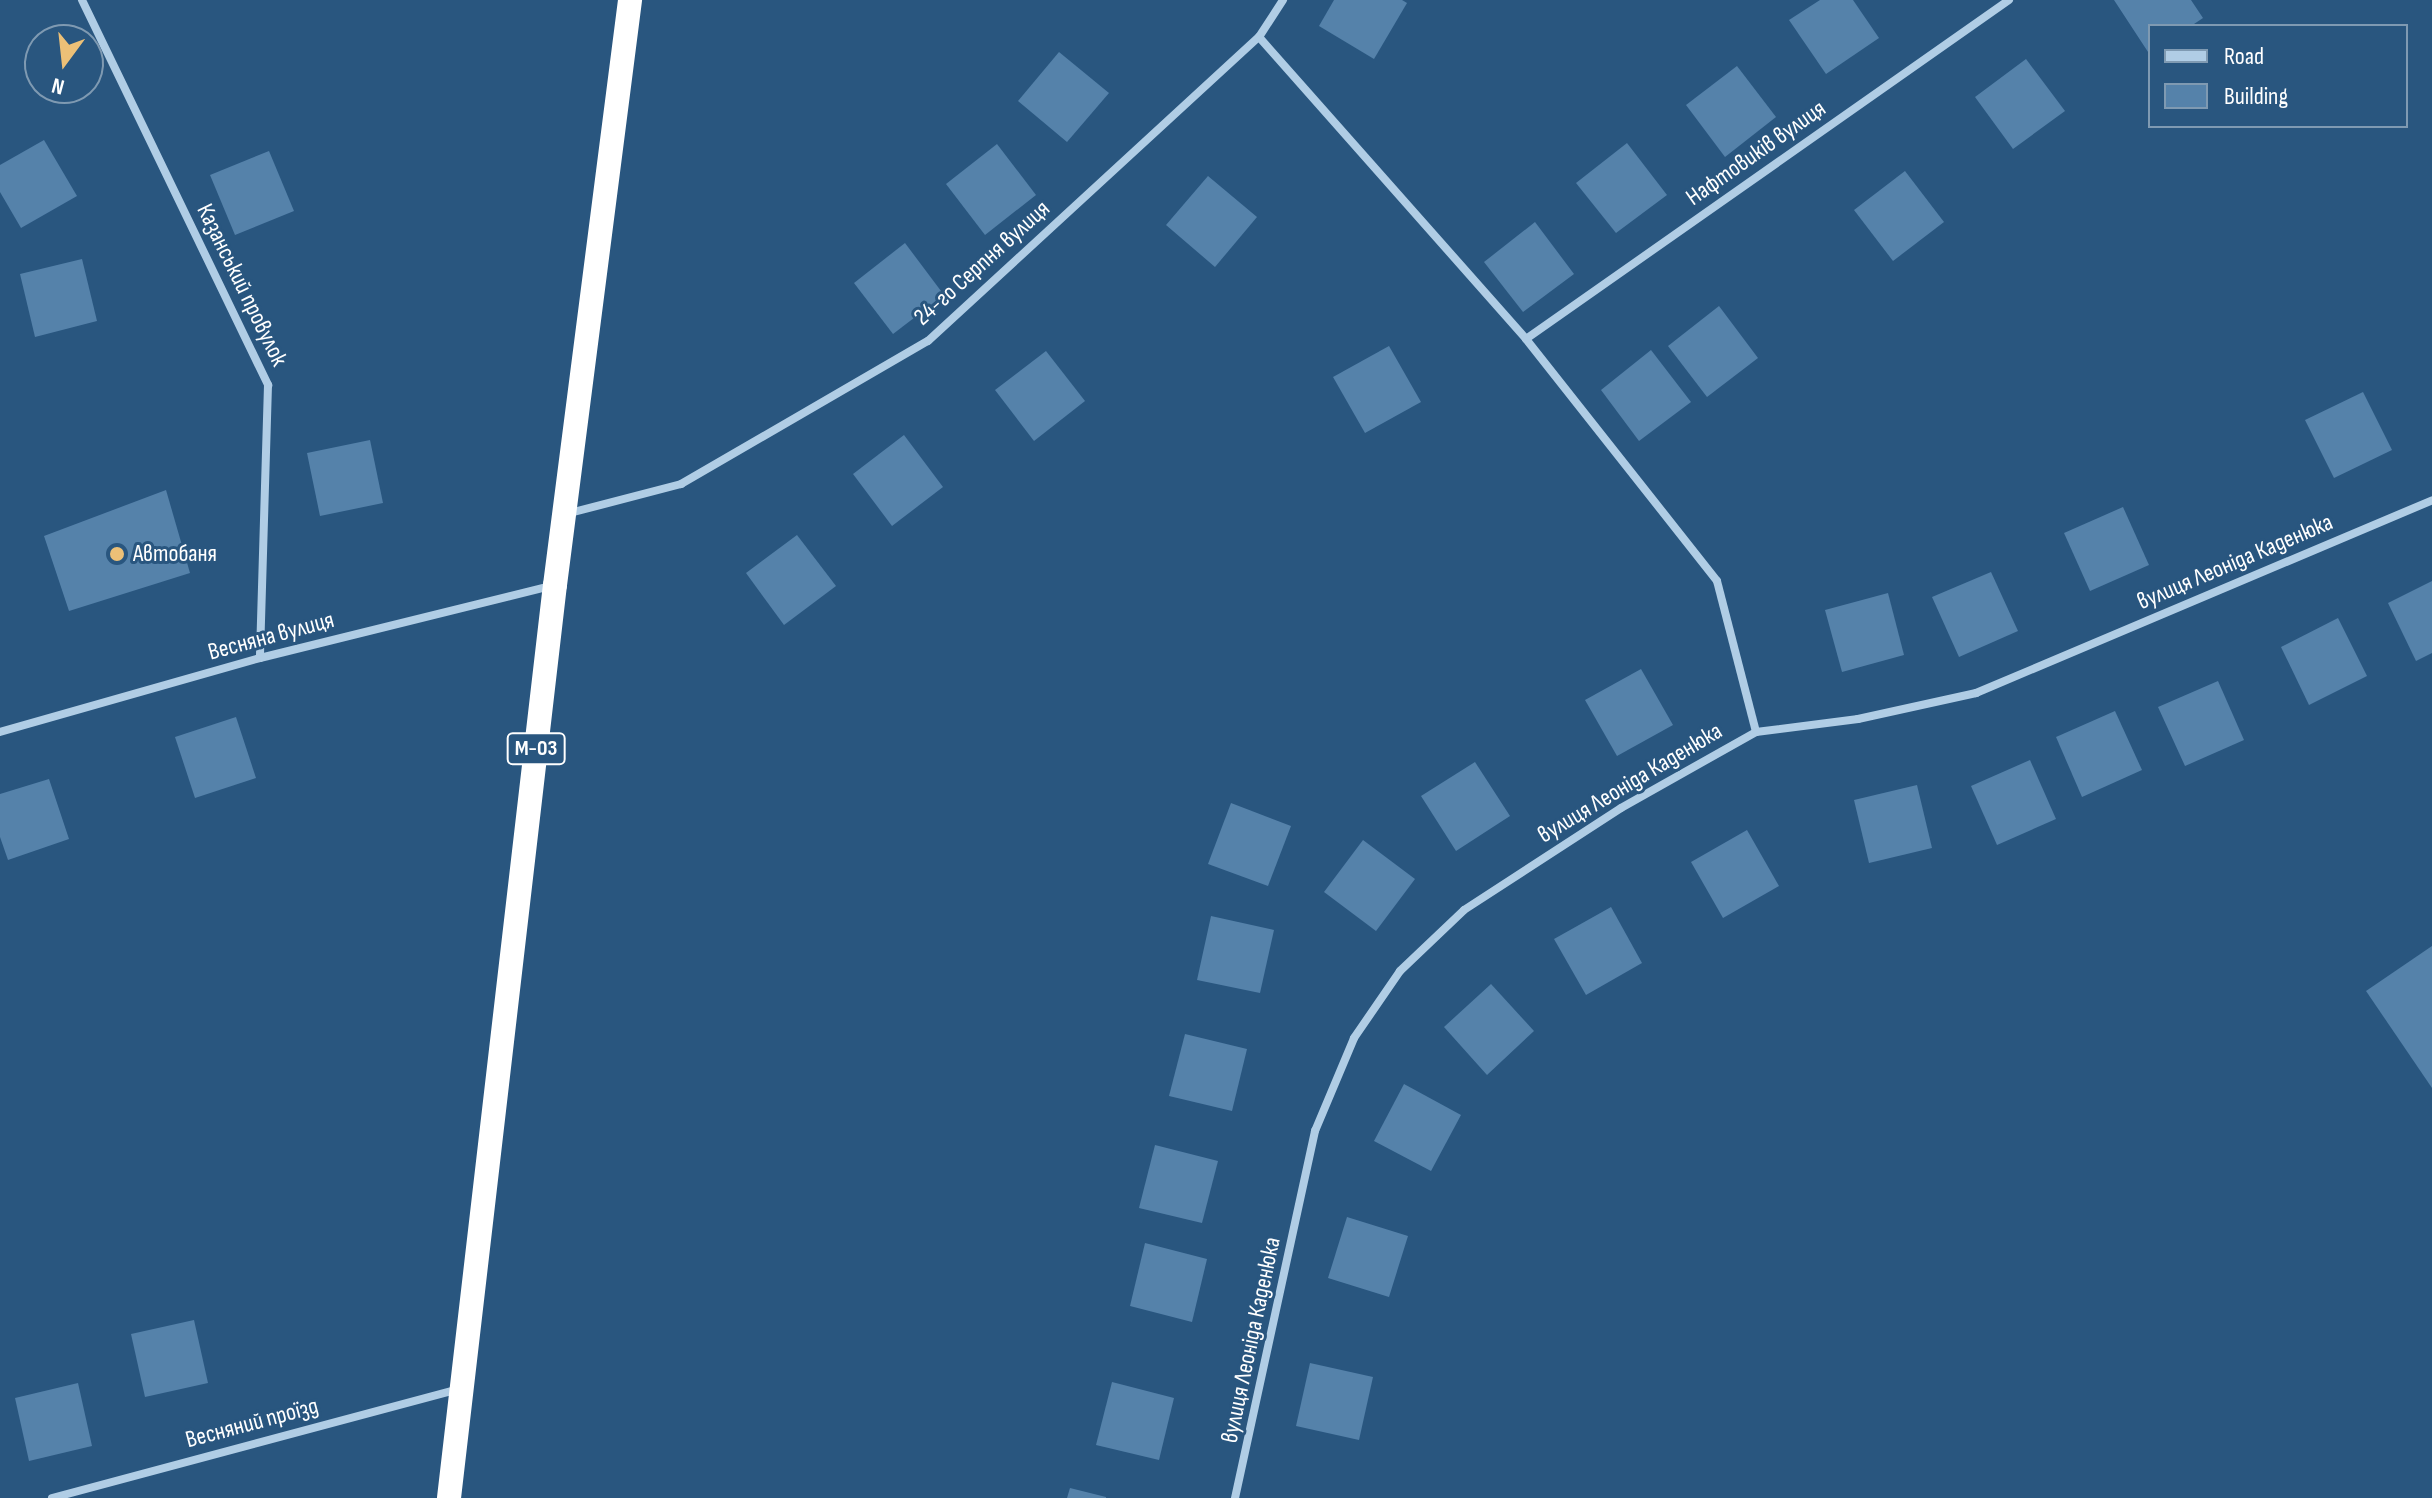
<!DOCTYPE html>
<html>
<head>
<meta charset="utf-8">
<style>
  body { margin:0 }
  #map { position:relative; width:2432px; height:1498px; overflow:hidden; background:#29567f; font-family:"Sofia Sans Condensed",sans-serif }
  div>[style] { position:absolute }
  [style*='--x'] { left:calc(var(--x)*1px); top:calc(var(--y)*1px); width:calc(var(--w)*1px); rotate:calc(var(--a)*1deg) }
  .building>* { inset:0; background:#5582aa }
  .street>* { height:8px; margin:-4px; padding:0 4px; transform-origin:4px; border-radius:4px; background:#b0cde5 }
  .highway>* { height:24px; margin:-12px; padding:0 12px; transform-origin:12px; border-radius:12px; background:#fff }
  .dots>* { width:22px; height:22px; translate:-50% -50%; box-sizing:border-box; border:4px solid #29567f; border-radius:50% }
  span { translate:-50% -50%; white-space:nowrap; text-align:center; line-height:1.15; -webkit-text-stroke:6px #29567f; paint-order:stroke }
  .shield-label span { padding:2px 6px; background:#29567f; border:2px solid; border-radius:6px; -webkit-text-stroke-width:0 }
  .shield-label { font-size:22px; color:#fff; font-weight:700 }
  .street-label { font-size:24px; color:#fff }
  .poi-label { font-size:24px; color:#fff }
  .left { translate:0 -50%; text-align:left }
  .legend { position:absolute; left:2148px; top:24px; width:260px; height:104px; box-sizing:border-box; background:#29567f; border:2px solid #7f9ab2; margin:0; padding:10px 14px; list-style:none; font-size:24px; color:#fff }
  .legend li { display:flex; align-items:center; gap:16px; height:40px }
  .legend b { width:40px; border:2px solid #7f9ab2 }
  .north { position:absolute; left:24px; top:24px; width:80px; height:80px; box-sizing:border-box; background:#29567f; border:2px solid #7f9ab2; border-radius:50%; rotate:195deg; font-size:22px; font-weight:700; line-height:32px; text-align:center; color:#fff }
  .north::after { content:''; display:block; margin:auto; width:28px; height:36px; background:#ecc077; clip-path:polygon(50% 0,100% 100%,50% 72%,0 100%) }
</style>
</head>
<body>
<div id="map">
  <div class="building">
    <div style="clip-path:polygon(1334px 0,1402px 0,1407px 3px,1374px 59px,1319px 26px)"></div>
    <div style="clip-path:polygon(1820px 0,1853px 0,1879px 38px,1826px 74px,1789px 20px)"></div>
    <div style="clip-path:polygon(2114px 0,2191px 0,2203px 18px,2191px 26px,2150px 26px,2150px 55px)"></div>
    <div style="clip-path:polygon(1059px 52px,1109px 93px,1067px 142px,1018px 101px)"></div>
    <div style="clip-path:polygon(2026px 59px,2065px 111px,2013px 149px,1975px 97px)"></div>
    <div style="clip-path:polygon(1737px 66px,1776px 117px,1725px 157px,1686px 105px)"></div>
    <div style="clip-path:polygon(44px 140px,77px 196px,21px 228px,0 192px,0 165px)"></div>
    <div style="clip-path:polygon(1627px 143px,1667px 195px,1616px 233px,1576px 183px)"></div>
    <div style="clip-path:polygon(997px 144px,1036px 195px,985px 235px,946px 184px)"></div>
    <div style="clip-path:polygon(269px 151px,294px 211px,235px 235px,210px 175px)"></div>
    <div style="clip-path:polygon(1905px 171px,1944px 222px,1893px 261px,1854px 210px)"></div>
    <div style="clip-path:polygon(1208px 176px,1257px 217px,1215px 267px,1166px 225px)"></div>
    <div style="clip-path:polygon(1535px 222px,1574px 274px,1523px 312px,1484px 262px)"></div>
    <div style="clip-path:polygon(905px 243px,944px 295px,893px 334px,854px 283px)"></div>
    <div style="clip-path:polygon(82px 259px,97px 321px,35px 337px,20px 274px)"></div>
    <div style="clip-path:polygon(1719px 306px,1758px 358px,1707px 397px,1668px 346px)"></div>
    <div style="clip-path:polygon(1389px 346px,1421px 402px,1365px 433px,1333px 377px)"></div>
    <div style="clip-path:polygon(1651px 350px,1691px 402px,1639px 441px,1601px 390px)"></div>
    <div style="clip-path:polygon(1046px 351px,1085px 401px,1034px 441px,995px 390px)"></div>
    <div style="clip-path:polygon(2363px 392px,2392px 450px,2334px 478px,2305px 420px)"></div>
    <div style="clip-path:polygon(904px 435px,943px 487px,892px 526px,853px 474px)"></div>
    <div style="clip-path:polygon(370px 440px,383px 503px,320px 516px,307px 453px)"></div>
    <div style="clip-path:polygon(166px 490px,190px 573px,69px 611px,44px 536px)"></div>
    <div style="clip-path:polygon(2123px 507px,2149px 565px,2090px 591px,2064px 533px)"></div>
    <div style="clip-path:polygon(797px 535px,836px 586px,784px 625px,746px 573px)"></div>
    <div style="clip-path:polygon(1991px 572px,2018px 631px,1959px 657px,1932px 597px)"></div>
    <div style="clip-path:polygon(2432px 581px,2432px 653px,2416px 661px,2388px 603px)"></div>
    <div style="clip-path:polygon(1888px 593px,1904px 655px,1842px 672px,1825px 610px)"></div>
    <div style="clip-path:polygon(2338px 618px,2367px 676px,2309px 705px,2281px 647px)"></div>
    <div style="clip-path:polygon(1641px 669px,1673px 725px,1617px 756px,1585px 700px)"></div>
    <div style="clip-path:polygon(2218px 681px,2244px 740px,2185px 766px,2158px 707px)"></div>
    <div style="clip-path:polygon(2115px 711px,2142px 770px,2082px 797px,2056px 737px)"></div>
    <div style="clip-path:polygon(236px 717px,256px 778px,195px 798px,175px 737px)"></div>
    <div style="clip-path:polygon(2030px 760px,2056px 819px,1997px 845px,1971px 786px)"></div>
    <div style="clip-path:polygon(1475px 762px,1510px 816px,1456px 851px,1421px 796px)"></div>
    <div style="clip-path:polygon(49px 779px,69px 839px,8px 860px,0 837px,0 794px)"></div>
    <div style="clip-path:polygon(1917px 785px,1932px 848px,1869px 863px,1854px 800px)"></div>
    <div style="clip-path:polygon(1231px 803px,1291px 826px,1268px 886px,1208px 864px)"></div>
    <div style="clip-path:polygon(1747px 830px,1779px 886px,1723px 918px,1691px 862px)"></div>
    <div style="clip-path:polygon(1363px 840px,1415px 879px,1376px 931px,1324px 892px)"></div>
    <div style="clip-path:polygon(1611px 907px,1642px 963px,1586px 995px,1554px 939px)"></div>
    <div style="clip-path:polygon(1211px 916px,1274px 930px,1260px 993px,1197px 980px)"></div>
    <div style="clip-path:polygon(2432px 946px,2432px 1088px,2366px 991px)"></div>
    <div style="clip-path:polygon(1491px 984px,1534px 1031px,1487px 1075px,1444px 1027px)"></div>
    <div style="clip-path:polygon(1185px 1034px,1247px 1049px,1232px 1111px,1169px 1096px)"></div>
    <div style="clip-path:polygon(1404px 1084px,1461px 1115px,1431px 1171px,1374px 1141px)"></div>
    <div style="clip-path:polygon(1155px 1145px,1218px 1161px,1202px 1223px,1139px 1208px)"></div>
    <div style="clip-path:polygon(1347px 1217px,1408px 1236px,1389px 1297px,1328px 1278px)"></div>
    <div style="clip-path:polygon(1145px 1243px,1207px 1259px,1192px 1322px,1130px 1306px)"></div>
    <div style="clip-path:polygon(194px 1320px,208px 1383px,145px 1397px,131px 1334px)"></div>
    <div style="clip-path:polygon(1310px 1363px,1373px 1377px,1359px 1440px,1296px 1426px)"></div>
    <div style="clip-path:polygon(1112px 1382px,1174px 1398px,1159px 1460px,1096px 1445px)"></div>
    <div style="clip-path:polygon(78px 1383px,92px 1446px,29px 1461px,15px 1398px)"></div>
    <div style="clip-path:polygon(1070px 1488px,1106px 1497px,1106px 1498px,1067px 1498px)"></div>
  </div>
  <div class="street">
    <div style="--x:82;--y:0;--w:428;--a:64.2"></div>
    <div style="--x:268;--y:385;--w:273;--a:91.7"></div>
    <div style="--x:1259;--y:37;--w:403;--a:48.5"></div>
    <div style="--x:1526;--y:339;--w:308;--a:51.7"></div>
    <div style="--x:1717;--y:581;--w:156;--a:75.5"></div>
    <div style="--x:1526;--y:339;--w:590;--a:-35.06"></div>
    <div style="--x:566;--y:514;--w:119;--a:-14.6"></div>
    <div style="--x:681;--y:484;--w:285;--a:-30.1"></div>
    <div style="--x:928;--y:341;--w:449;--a:-42.6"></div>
    <div style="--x:1259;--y:37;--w:44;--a:-57"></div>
    <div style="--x:0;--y:732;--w:270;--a:-15.9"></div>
    <div style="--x:260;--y:658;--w:299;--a:-13.9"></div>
    <div style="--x:52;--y:1498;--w:420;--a:-15"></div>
    <div style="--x:1235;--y:1498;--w:376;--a:-77.7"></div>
    <div style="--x:1315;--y:1131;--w:101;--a:-67.2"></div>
    <div style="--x:1354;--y:1038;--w:81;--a:-55.5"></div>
    <div style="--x:1400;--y:971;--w:88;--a:-43.6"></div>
    <div style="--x:1464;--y:910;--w:187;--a:-33"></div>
    <div style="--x:1621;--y:808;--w:155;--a:-29.4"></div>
    <div style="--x:1756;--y:732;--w:103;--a:-7.3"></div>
    <div style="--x:1858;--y:719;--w:121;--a:-12.4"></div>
    <div style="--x:1976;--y:693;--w:495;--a:-22.9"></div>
  </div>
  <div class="highway">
    <div style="--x:449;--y:1498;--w:919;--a:-83.38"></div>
    <div style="--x:555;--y:585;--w:590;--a:-82.69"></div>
  </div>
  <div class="dots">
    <div style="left:117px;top:554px;background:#ecc077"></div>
  </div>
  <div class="shield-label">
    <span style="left:536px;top:749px">М-03</span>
  </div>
  <div class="street-label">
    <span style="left:1756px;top:153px;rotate:-35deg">Нафтовиків вулиця</span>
    <span style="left:982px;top:263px;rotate:-42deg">24-го Серпня вулиця</span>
    <span style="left:242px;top:285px;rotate:64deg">Казанський провулок</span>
    <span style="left:2235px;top:562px;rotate:-23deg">вулиця Леоніда Каденюка</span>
    <span style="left:271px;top:636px;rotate:-15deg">Весняна вулиця</span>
    <span style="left:1630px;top:783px;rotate:-31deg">вулиця Леоніда Каденюка</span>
    <span style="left:1251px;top:1340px;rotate:-78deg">вулиця Леоніда Каденюка</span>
    <span style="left:252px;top:1423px;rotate:-15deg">Весняний проїзд</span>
  </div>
  <div class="poi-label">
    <span class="left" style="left:133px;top:554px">Автобаня</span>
  </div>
  <ul class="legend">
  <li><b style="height:10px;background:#b0cde5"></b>Road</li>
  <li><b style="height:22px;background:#5582aa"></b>Building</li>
  </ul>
  <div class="north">N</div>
</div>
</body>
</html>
